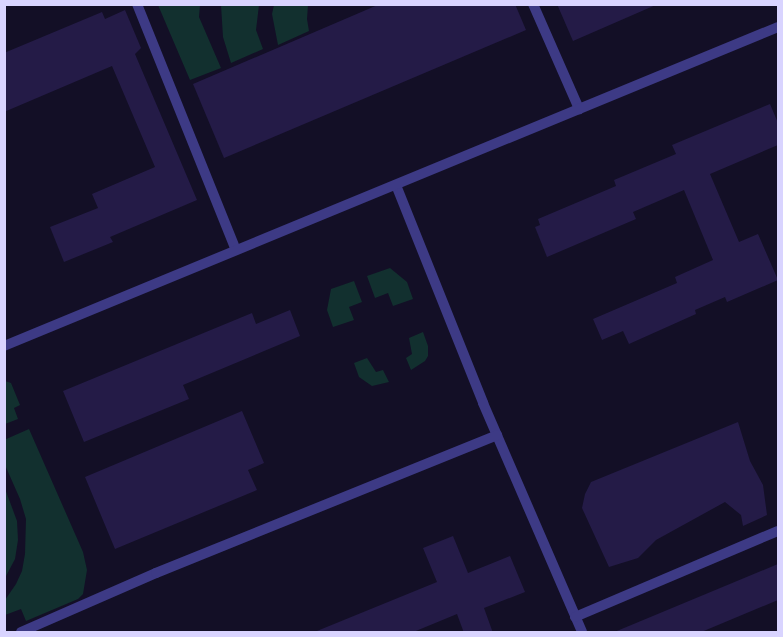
<!DOCTYPE html>
<html>
<head>
<meta charset="utf-8">
<style>
  body { margin:0 }
  #map { position:relative; width:783px; height:637px; overflow:hidden; background:#130f26; font-family:"DM Sans",sans-serif }
  div>[style] { position:absolute }
  [style*='--x'] { left:calc(var(--x)*1px); top:calc(var(--y)*1px); width:calc(var(--w)*1px); rotate:calc(var(--a)*1deg) }
  .green>* { inset:0; background:#12302f }
  .building>* { inset:0; background:#241b47 }
  .service>* { height:10px; margin:-5px; padding:0 5px; transform-origin:5px; border-radius:5px; background:#3d3a85 }
  span { translate:-50% -50%; white-space:nowrap; text-align:center; line-height:1.15; -webkit-text-stroke:5px #130f26; paint-order:stroke }
  .frame { position:absolute; inset:0; border:6px solid #d9d4ff; pointer-events:none }
</style>
</head>
<body>
<div id="map">
  <div class="green">
    <div style="clip-path:polygon(158px 5px,200px 5px,199px 17px,221px 68px,190px 80px)"></div>
    <div style="clip-path:polygon(221px 5px,259px 5px,256px 30px,263px 49px,231px 63px,223px 37px)"></div>
    <div style="clip-path:polygon(274px 5px,308px 5px,307px 19px,309px 31px,278px 45px,272px 14px)"></div>
    <div style="clip-path:polygon(390px 268px,407px 282px,413px 299px,393px 306px,388px 293px,375px 298px,367px 276px)"></div>
    <div style="clip-path:polygon(354px 281px,362px 302px,349px 307px,354px 320px,333px 327px,327px 310px,331px 289px)"></div>
    <div style="clip-path:polygon(423px 332px,428px 346px,428px 356px,425px 361px,411px 370px,406px 358px,412px 354px,409px 338px)"></div>
    <div style="clip-path:polygon(367px 358px,376px 372px,383px 370px,389px 382px,372px 386px,359px 377px,354px 363px)"></div>
    <div style="clip-path:polygon(5px 381px,11px 383px,20px 405px,14px 408px,18px 419px,5px 424px)"></div>
    <div style="clip-path:polygon(29px 429px,83px 552px,87px 570px,83px 594px,78px 599px,26px 621px,21px 609px,5px 615px,5px 600px,16px 584px,22px 571px,25px 554px,26px 519px,20px 499px,5px 465px,4px 440px)"></div>
    <div style="clip-path:polygon(4px 486px,17px 521px,18px 540px,15px 559px,5px 578px)"></div>
  </div>
  <div class="building">
    <div style="clip-path:polygon(380px 4px,515px 4px,526px 30px,224px 158px,193px 84px)"></div>
    <div style="clip-path:polygon(557px 4px,658px 4px,573px 41px)"></div>
    <div style="clip-path:polygon(125px 10px,141px 48px,135px 54px,197px 200px,110px 237px,113px 242px,64px 262px,50px 227px,98px 208px,92px 194px,155px 167px,112px 66px,4px 112px,4px 53px,102px 12px,105px 19px)"></div>
    <div style="clip-path:polygon(770px 104px,778px 123px,778px 145px,710px 174px,739px 242px,758px 234px,778px 280px,727px 302px,725px 297px,695px 310px,696px 314px,629px 344px,623px 331px,602px 340px,593px 319px,677px 283px,675px 277px,713px 260px,684px 190px,633px 212px,636px 219px,547px 257px,535px 227px,540px 225px,538px 219px,616px 186px,614px 180px,676px 154px,672px 145px)"></div>
    <div style="clip-path:polygon(290px 310px,300px 336px,183px 385px,189px 399px,84px 442px,63px 391px,252px 313px,256px 324px)"></div>
    <div style="clip-path:polygon(242px 411px,264px 463px,248px 470px,257px 490px,115px 549px,85px 477px)"></div>
    <div style="clip-path:polygon(738px 422px,750px 461px,763px 485px,767px 515px,743px 526px,741px 515px,725px 502px,656px 540px,638px 558px,609px 567px,582px 508px,585px 494px,591px 482px)"></div>
    <div style="clip-path:polygon(453px 536px,468px 573px,510px 556px,525px 592px,484px 608px,493px 633px,464px 633px,457px 614px,411px 633px,312px 633px,437px 582px,423px 548px)"></div>
    <div style="clip-path:polygon(778px 564px,778px 600px,699px 633px,612px 633px)"></div>
  </div>
  <div class="service">
    <div style="--x:137;--y:4;--w:265;--a:68.1"></div>
    <div style="--x:533;--y:4;--w:115;--a:66.3"></div>
    <div style="--x:396;--y:185;--w:235;--a:68.2"></div>
    <div style="--x:483;--y:403;--w:249;--a:66.6"></div>
    <div style="--x:4;--y:346;--w:837;--a:-22.4"></div>
    <div style="--x:575;--y:617;--w:220;--a:-23"></div>
    <div style="--x:21;--y:632;--w:147;--a:-23.6"></div>
    <div style="--x:156;--y:573;--w:368;--a:-22"></div>
  </div>
  <div class="frame"></div>
</div>
</body>
</html>
